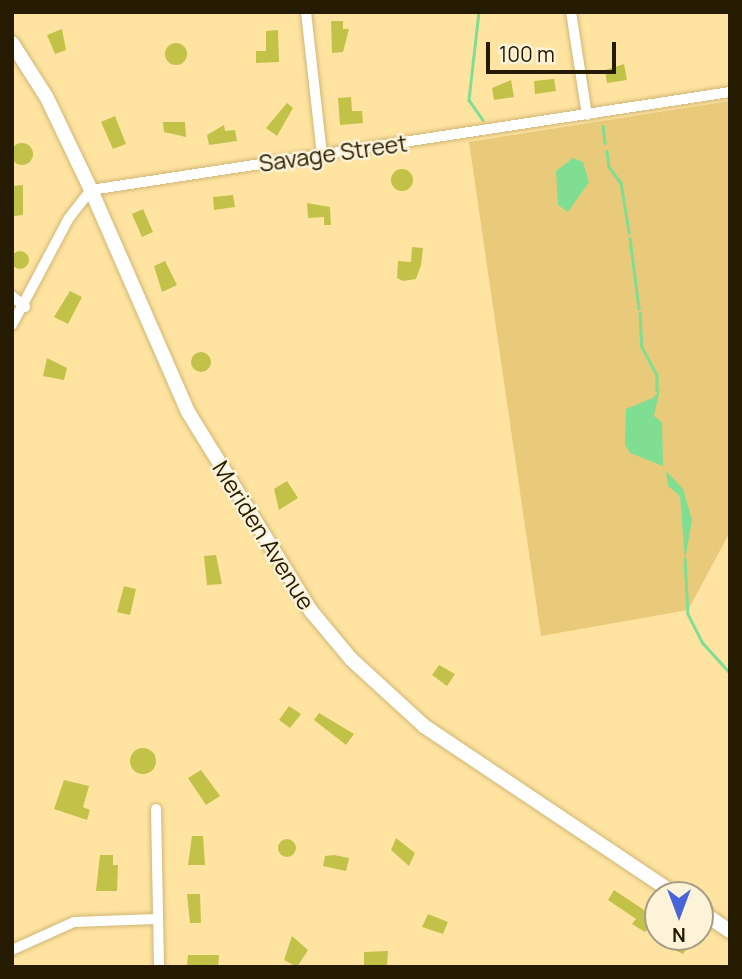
<!DOCTYPE html>
<html>
<head>
<meta charset="utf-8">
<style>
  body { margin:0 }
  #map { position:relative; width:742px; height:979px; overflow:hidden; background:#ffe4a1; font-family:Manrope,sans-serif }
  div>[style] { position:absolute }
  [style*='--x'] { left:calc(var(--x)*1px); top:calc(var(--y)*1px); width:calc(var(--w)*1px); rotate:calc(var(--a)*1deg) }
  .green>* { inset:0; background:#e9ca7a }
  .water>* { inset:0; background:#7fde91 }
  .stream>* { height:2.5px; margin:-1.25px; padding:0 1.25px; transform-origin:1.25px; border-radius:1.25px; background:#7fde91 }
  .building>* { inset:0; background:#c2c148 }
  .round { border-radius:50% }
  .roads { filter:drop-shadow(0 0 2px #d0b675) drop-shadow(0 0 2px #d0b675) }
  .minor>* { height:10px; margin:-5px; padding:0 5px; transform-origin:5px; border-radius:5px; background:#fff }
  .secondary>* { height:14px; margin:-7px; padding:0 7px; transform-origin:7px; border-radius:7px; background:#fff }
  span { translate:-50% -50%; white-space:nowrap; text-align:center; line-height:1.15; -webkit-text-stroke:5px #fdf3d9; paint-order:stroke }
  .street-label { font-size:23px; color:#251b01 }
  .frame { position:absolute; inset:0; border:14px solid #251b01; pointer-events:none }
  .north { position:absolute; left:644px; top:881px; width:70px; height:70px; box-sizing:border-box; background:#fdf3d9; border:2px solid #a79d83; border-radius:50%; rotate:180deg; font-size:19px; font-weight:700; line-height:28px; text-align:center; color:#251b01 }
  .north::after { content:''; display:block; margin:auto; width:24px; height:32px; background:#4765d8; clip-path:polygon(50% 0,100% 100%,50% 72%,0 100%) }
  .scale { position:absolute; left:486px; top:42px; width:130px; height:32px; box-sizing:border-box; border:4px solid #251b01; border-top:0; padding-left:9px; font-size:21px; line-height:24px; white-space:nowrap; color:#251b01; -webkit-text-stroke:5px #fdf3d9; paint-order:stroke }
</style>
</head>
<body>
<div id="map">
  <div class="green">
    <div style="clip-path:polygon(730px 101px,730px 532px,688px 610px,541px 636px,469px 142px)"></div>
  </div>
  <div class="water">
    <div style="clip-path:polygon(573px 158px,583px 162px,589px 182px,568px 212px,558px 205px,556px 171px)"></div>
    <div style="clip-path:polygon(660px 389px,654px 416px,662px 422px,663px 466px,630px 453px,625px 445px,626px 409px,653px 398px)"></div>
    <div style="clip-path:polygon(666px 471px,683px 489px,692px 520px,685px 560px,680px 496px,668px 486px)"></div>
  </div>
  <div class="stream">
    <div style="--x:479;--y:12;--w:89;--a:96.5"></div>
    <div style="--x:469;--y:100;--w:24;--a:55"></div>
    <div style="--x:603;--y:126;--w:17;--a:83"></div>
    <div style="--x:607;--y:151;--w:16;--a:83"></div>
    <div style="--x:609;--y:167;--w:20;--a:53"></div>
    <div style="--x:621;--y:183;--w:50;--a:80.7"></div>
    <div style="--x:630;--y:238;--w:71;--a:82.7"></div>
    <div style="--x:640;--y:313;--w:34;--a:87"></div>
    <div style="--x:642;--y:347;--w:32;--a:62"></div>
    <div style="--x:657;--y:375;--w:15;--a:90"></div>
    <div style="--x:685;--y:559;--w:55;--a:86.9"></div>
    <div style="--x:688;--y:614;--w:33;--a:63"></div>
    <div style="--x:703;--y:643;--w:40;--a:48"></div>
  </div>
  <div class="building">
    <div style="clip-path:polygon(331px 21px,343px 21px,343px 29px,349px 29px,343px 52px,332px 53px)"></div>
    <div style="clip-path:polygon(62px 29px,66px 50px,55px 54px,47px 35px)"></div>
    <div style="clip-path:polygon(278px 30px,279px 62px,256px 63px,256px 51px,266px 51px,266px 31px)"></div>
    <div class="round" style="left:165px;top:43px;width:22px;height:22px"></div>
    <div style="clip-path:polygon(624px 64px,627px 80px,607px 83px,605px 70px)"></div>
    <div style="clip-path:polygon(554px 79px,556px 91px,535px 94px,534px 81px)"></div>
    <div style="clip-path:polygon(511px 80px,514px 97px,494px 100px,492px 88px)"></div>
    <div style="clip-path:polygon(351px 97px,352px 111px,362px 111px,363px 123px,340px 125px,338px 98px)"></div>
    <div style="clip-path:polygon(287px 103px,293px 108px,277px 136px,266px 128px)"></div>
    <div style="clip-path:polygon(115px 116px,126px 144px,113px 149px,101px 122px)"></div>
    <div style="clip-path:polygon(163px 122px,185px 122px,186px 137px,164px 132px)"></div>
    <div style="clip-path:polygon(224px 125px,225px 131px,235px 130px,237px 141px,209px 145px,207px 135px)"></div>
    <div class="round" style="left:11px;top:143px;width:22px;height:22px"></div>
    <div class="round" style="left:391px;top:169px;width:22px;height:22px"></div>
    <div style="clip-path:polygon(23px 185px,23px 215px,14px 216px,12px 186px)"></div>
    <div style="clip-path:polygon(233px 195px,235px 207px,214px 210px,213px 197px)"></div>
    <div style="clip-path:polygon(307px 203px,330px 207px,331px 225px,324px 225px,324px 217px,308px 218px)"></div>
    <div style="clip-path:polygon(143px 209px,153px 232px,142px 237px,132px 214px)"></div>
    <div style="clip-path:polygon(412px 247px,423px 248px,421px 265px,416px 279px,403px 281px,397px 278px,398px 261px,411px 262px)"></div>
    <div class="round" style="left:11px;top:251px;width:18px;height:18px"></div>
    <div style="clip-path:polygon(165px 261px,177px 285px,162px 292px,154px 266px)"></div>
    <div style="clip-path:polygon(70px 291px,82px 297px,68px 324px,54px 317px)"></div>
    <div class="round" style="left:191px;top:352px;width:20px;height:20px"></div>
    <div style="clip-path:polygon(47px 358px,67px 368px,64px 380px,43px 376px)"></div>
    <div style="clip-path:polygon(287px 481px,298px 498px,279px 510px,274px 489px)"></div>
    <div style="clip-path:polygon(216px 555px,222px 584px,207px 585px,204px 556px)"></div>
    <div style="clip-path:polygon(124px 586px,136px 589px,130px 615px,117px 612px)"></div>
    <div style="clip-path:polygon(439px 665px,455px 674px,447px 686px,432px 675px)"></div>
    <div style="clip-path:polygon(289px 706px,301px 714px,290px 728px,279px 720px)"></div>
    <div style="clip-path:polygon(319px 713px,354px 734px,346px 745px,314px 720px)"></div>
    <div class="round" style="left:130px;top:748px;width:26px;height:26px"></div>
    <div style="clip-path:polygon(201px 770px,220px 796px,206px 805px,188px 778px)"></div>
    <div style="clip-path:polygon(64px 780px,89px 786px,83px 807px,90px 810px,87px 820px,54px 809px)"></div>
    <div style="clip-path:polygon(192px 836px,203px 836px,205px 865px,188px 865px)"></div>
    <div style="clip-path:polygon(396px 838px,415px 853px,409px 866px,391px 850px)"></div>
    <div class="round" style="left:278px;top:839px;width:18px;height:18px"></div>
    <div style="clip-path:polygon(100px 855px,113px 855px,113px 865px,118px 865px,117px 891px,96px 891px)"></div>
    <div style="clip-path:polygon(334px 855px,349px 858px,346px 871px,323px 866px,325px 856px)"></div>
    <div style="clip-path:polygon(614px 890px,656px 918px,645px 932px,632px 924px,636px 919px,608px 900px)"></div>
    <div style="clip-path:polygon(187px 894px,200px 894px,201px 923px,190px 923px)"></div>
    <div style="clip-path:polygon(428px 914px,448px 922px,443px 934px,422px 927px)"></div>
    <div style="clip-path:polygon(292px 936px,308px 950px,297px 967px,284px 960px)"></div>
    <div style="clip-path:polygon(667px 937px,683px 937px,691px 942px,683px 954px,662px 944px)"></div>
    <div style="clip-path:polygon(388px 951px,387px 967px,364px 967px,364px 952px)"></div>
    <div style="clip-path:polygon(188px 955px,219px 955px,218px 967px,187px 966px)"></div>
  </div>
  <div class="roads">
    <div class="minor">
      <div style="--x:306;--y:12;--w:143;--a:83.6"></div>
      <div style="--x:571;--y:12;--w:104;--a:81.2"></div>
      <div style="--x:12;--y:296;--w:17;--a:40"></div>
      <div style="--x:12;--y:325;--w:121;--a:-62"></div>
      <div style="--x:69;--y:218;--w:36;--a:-52"></div>
      <div style="--x:91;--y:190;--w:646;--a:-8.72"></div>
      <div style="--x:156;--y:809;--w:158;--a:88.9"></div>
      <div style="--x:12;--y:950;--w:68;--a:-24.3"></div>
      <div style="--x:74;--y:922;--w:82;--a:-2.1"></div>
    </div>
    <div class="secondary">
      <div style="--x:12;--y:43;--w:65;--a:57.5"></div>
      <div style="--x:47;--y:98;--w:102;--a:64.4"></div>
      <div style="--x:91;--y:190;--w:242;--a:66.4"></div>
      <div style="--x:188;--y:412;--w:234;--a:58.3"></div>
      <div style="--x:311;--y:611;--w:62;--a:50.2"></div>
      <div style="--x:351;--y:659;--w:99;--a:42.5"></div>
      <div style="--x:424;--y:726;--w:303;--a:33.8"></div>
      <div style="--x:700;--y:911;--w:36;--a:34"></div>
    </div>
  </div>
  <div class="street-label">
    <span style="left:333px;top:153px;rotate:-8deg">Savage Street</span>
    <span style="left:264px;top:535px;rotate:58deg">Meriden Avenue</span>
  </div>
  <div class="frame"></div>
  <div class="north">N</div>
  <div class="scale">100 m</div>
</div>
</body>
</html>
